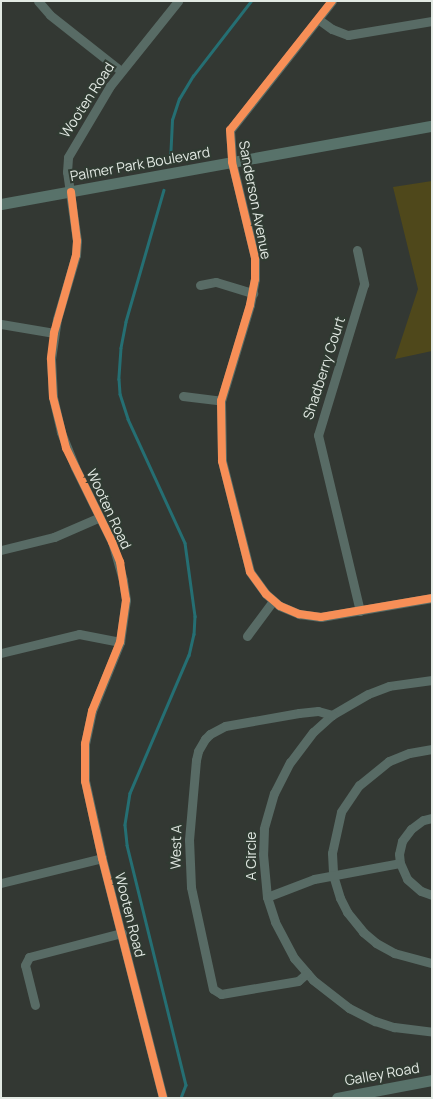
<!DOCTYPE html>
<html>
<head>
<meta charset="utf-8">
<style>
  body { margin:0 }
  #map { position:relative; width:433px; height:1099px; overflow:hidden; background:#333833; font-family:Manrope,sans-serif }
  div>[style] { position:absolute }
  [style*='--x'] { left:calc(var(--x)*1px); top:calc(var(--y)*1px); width:calc(var(--w)*1px); rotate:calc(var(--a)*1deg) }
  .green>* { inset:0; background:#4f481b }
  .stream>* { height:2.5px; margin:-1.25px; padding:0 1.25px; transform-origin:1.25px; border-radius:1.25px; background:#256f73 }
  .minor>* { height:9px; margin:-4.5px; padding:0 4.5px; transform-origin:4.5px; border-radius:4.5px; background:#586b65 }
  .major>* { height:11px; margin:-5.5px; padding:0 5.5px; transform-origin:5.5px; border-radius:5.5px; background:#58726a }
  .cycleway>* { height:8px; margin:-4px; padding:0 4px; transform-origin:4px; border-radius:4px; background:#f78f57 }
  span { translate:-50% -50%; white-space:nowrap; text-align:center; line-height:1.15; -webkit-text-stroke:4px #303b32; paint-order:stroke }
  .street-label { font-size:14px; color:#e2e9e3 }
  .frame { position:absolute; inset:0; border:2px solid #e2e9e3; pointer-events:none }
</style>
</head>
<body>
<div id="map">
  <div class="green">
    <div style="clip-path:polygon(432px 181px,432px 351px,395px 359px,418px 289px,393px 187px)"></div>
  </div>
  <div class="stream">
    <div style="--x:170;--y:161;--w:41;--a:-87.2"></div>
    <div style="--x:172;--y:120;--w:22;--a:-72"></div>
    <div style="--x:179;--y:99;--w:27;--a:-59"></div>
    <div style="--x:193;--y:76;--w:95;--a:-52.3"></div>
    <div style="--x:164;--y:190;--w:137;--a:106.1"></div>
    <div style="--x:126;--y:322;--w:26;--a:101"></div>
    <div style="--x:121;--y:348;--w:31;--a:94"></div>
    <div style="--x:119;--y:379;--w:15;--a:86"></div>
    <div style="--x:120;--y:394;--w:26;--a:72"></div>
    <div style="--x:128;--y:419;--w:136;--a:65.3"></div>
    <div style="--x:185;--y:543;--w:74;--a:82.2"></div>
    <div style="--x:195;--y:616;--w:18;--a:93"></div>
    <div style="--x:194;--y:634;--w:22;--a:103"></div>
    <div style="--x:189;--y:655;--w:150;--a:113.1"></div>
    <div style="--x:130;--y:793;--w:32;--a:99"></div>
    <div style="--x:125;--y:825;--w:20;--a:84"></div>
    <div style="--x:127;--y:845;--w:247;--a:76.2"></div>
    <div style="--x:186;--y:1085;--w:14;--a:111"></div>
  </div>
  <div class="minor">
    <div style="--x:38;--y:1;--w:18;--a:49"></div>
    <div style="--x:50;--y:15;--w:90;--a:38.3"></div>
    <div style="--x:332;--y:1;--w:164;--a:128.3"></div>
    <div style="--x:230;--y:130;--w:32;--a:86"></div>
    <div style="--x:232;--y:162;--w:99;--a:76.5"></div>
    <div style="--x:255;--y:258;--w:21;--a:90"></div>
    <div style="--x:255;--y:279;--w:26;--a:101"></div>
    <div style="--x:250;--y:305;--w:100;--a:106.8"></div>
    <div style="--x:221;--y:401;--w:60;--a:89"></div>
    <div style="--x:222;--y:461;--w:114;--a:75.8"></div>
    <div style="--x:250;--y:572;--w:27;--a:54"></div>
    <div style="--x:266;--y:594;--w:18;--a:41"></div>
    <div style="--x:280;--y:606;--w:21;--a:23"></div>
    <div style="--x:299;--y:614;--w:22;--a:8"></div>
    <div style="--x:321;--y:617;--w:113;--a:-9.7"></div>
    <div style="--x:318;--y:19;--w:17;--a:36"></div>
    <div style="--x:332;--y:29;--w:17;--a:21"></div>
    <div style="--x:348;--y:35;--w:85;--a:-9.5"></div>
    <div style="--x:357;--y:250;--w:35;--a:78"></div>
    <div style="--x:364;--y:284;--w:158;--a:106.9"></div>
    <div style="--x:318;--y:435;--w:181;--a:76.6"></div>
    <div style="--x:200;--y:285;--w:16;--a:-11"></div>
    <div style="--x:216;--y:282;--w:39;--a:17"></div>
    <div style="--x:1;--y:324;--w:54;--a:9.6"></div>
    <div style="--x:183;--y:396;--w:38;--a:7"></div>
    <div style="--x:1;--y:550;--w:55;--a:-13.8"></div>
    <div style="--x:54;--y:537;--w:50;--a:-23.5"></div>
    <div style="--x:247;--y:636;--w:44;--a:-53.4"></div>
    <div style="--x:1;--y:653;--w:80;--a:-13.7"></div>
    <div style="--x:79;--y:634;--w:42;--a:11"></div>
    <div style="--x:432;--y:680;--w:43;--a:172.1"></div>
    <div style="--x:389;--y:686;--w:22;--a:159"></div>
    <div style="--x:368;--y:694;--w:42;--a:149.7"></div>
    <div style="--x:332;--y:715;--w:25;--a:138"></div>
    <div style="--x:313;--y:732;--w:38;--a:127"></div>
    <div style="--x:290;--y:762;--w:35;--a:117"></div>
    <div style="--x:274;--y:793;--w:37;--a:106"></div>
    <div style="--x:264;--y:829;--w:25;--a:92"></div>
    <div style="--x:263;--y:854;--w:43;--a:84.7"></div>
    <div style="--x:267;--y:897;--w:26;--a:72"></div>
    <div style="--x:275;--y:922;--w:41;--a:62.2"></div>
    <div style="--x:294;--y:958;--w:29;--a:49"></div>
    <div style="--x:313;--y:980;--w:46;--a:37.9"></div>
    <div style="--x:349;--y:1008;--w:29;--a:27"></div>
    <div style="--x:375;--y:1021;--w:20;--a:18"></div>
    <div style="--x:394;--y:1027;--w:38;--a:7"></div>
    <div style="--x:432;--y:749;--w:23;--a:170"></div>
    <div style="--x:409;--y:753;--w:22;--a:158"></div>
    <div style="--x:389;--y:761;--w:38;--a:141"></div>
    <div style="--x:359;--y:785;--w:32;--a:124"></div>
    <div style="--x:341;--y:812;--w:42;--a:102.4"></div>
    <div style="--x:332;--y:853;--w:22;--a:87"></div>
    <div style="--x:333;--y:875;--w:24;--a:73"></div>
    <div style="--x:340;--y:898;--w:16;--a:63"></div>
    <div style="--x:347;--y:912;--w:26;--a:51"></div>
    <div style="--x:363;--y:932;--w:17;--a:40"></div>
    <div style="--x:376;--y:943;--w:21;--a:29"></div>
    <div style="--x:394;--y:953;--w:39;--a:15"></div>
    <div style="--x:432;--y:818;--w:9;--a:167"></div>
    <div style="--x:423;--y:820;--w:15;--a:143"></div>
    <div style="--x:411;--y:829;--w:15;--a:127"></div>
    <div style="--x:402;--y:841;--w:13;--a:103"></div>
    <div style="--x:399;--y:854;--w:9;--a:84"></div>
    <div style="--x:400;--y:863;--w:17;--a:66"></div>
    <div style="--x:407;--y:879;--w:18;--a:41"></div>
    <div style="--x:421;--y:891;--w:12;--a:20"></div>
    <div style="--x:1;--y:883;--w:104;--a:-13.9"></div>
    <div style="--x:267;--y:897;--w:50;--a:-21"></div>
    <div style="--x:314;--y:879;--w:87;--a:-10.5"></div>
    <div style="--x:307;--y:973;--w:12;--a:138"></div>
    <div style="--x:298;--y:981;--w:78;--a:170.4"></div>
    <div style="--x:221;--y:994;--w:9;--a:-148"></div>
    <div style="--x:213;--y:989;--w:104;--a:-102.2"></div>
    <div style="--x:191;--y:887;--w:47;--a:-92.4"></div>
    <div style="--x:189;--y:840;--w:80;--a:-85"></div>
    <div style="--x:196;--y:760;--w:9;--a:-77"></div>
    <div style="--x:198;--y:751;--w:14;--a:-60"></div>
    <div style="--x:205;--y:739;--w:7;--a:-45"></div>
    <div style="--x:210;--y:734;--w:17;--a:-28"></div>
    <div style="--x:225;--y:726;--w:75;--a:-10"></div>
    <div style="--x:299;--y:713;--w:19;--a:-6"></div>
    <div style="--x:318;--y:711;--w:15;--a:16"></div>
    <div style="--x:35;--y:1005;--w:41;--a:-104"></div>
    <div style="--x:25;--y:965;--w:9;--a:-63"></div>
    <div style="--x:29;--y:957;--w:96;--a:-14.5"></div>
    <div style="--x:163;--y:1098;--w:248;--a:-104.3"></div>
    <div style="--x:102;--y:858;--w:79;--a:-102.4"></div>
    <div style="--x:85;--y:781;--w:37;--a:-90"></div>
    <div style="--x:85;--y:744;--w:34;--a:-78"></div>
    <div style="--x:92;--y:711;--w:74;--a:-67.9"></div>
    <div style="--x:120;--y:642;--w:42;--a:-81.9"></div>
    <div style="--x:126;--y:600;--w:20;--a:-99"></div>
    <div style="--x:123;--y:580;--w:40;--a:-106"></div>
    <div style="--x:112;--y:542;--w:84;--a:-116.3"></div>
    <div style="--x:75;--y:467;--w:38;--a:-112"></div>
    <div style="--x:61;--y:432;--w:36;--a:-103"></div>
    <div style="--x:53;--y:397;--w:38;--a:-93"></div>
    <div style="--x:51;--y:359;--w:40;--a:-81.5"></div>
    <div style="--x:57;--y:319;--w:67;--a:-73.5"></div>
    <div style="--x:76;--y:255;--w:14;--a:-86"></div>
    <div style="--x:77;--y:241;--w:70;--a:-98.2"></div>
    <div style="--x:67;--y:172;--w:15;--a:-86"></div>
    <div style="--x:68;--y:157;--w:82;--a:-59.4"></div>
    <div style="--x:110;--y:86;--w:109;--a:-51.3"></div>
  </div>
  <div class="major">
    <div style="--x:1;--y:204;--w:438;--a:-10.3"></div>
    <div style="--x:337;--y:1098;--w:97;--a:-10.7"></div>
  </div>
  <div class="cycleway">
    <div style="--x:332;--y:1;--w:164;--a:128.3"></div>
    <div style="--x:230;--y:130;--w:32;--a:86"></div>
    <div style="--x:232;--y:162;--w:99;--a:76.5"></div>
    <div style="--x:255;--y:258;--w:21;--a:90"></div>
    <div style="--x:255;--y:279;--w:26;--a:101"></div>
    <div style="--x:250;--y:305;--w:100;--a:106.8"></div>
    <div style="--x:221;--y:401;--w:60;--a:89"></div>
    <div style="--x:222;--y:461;--w:114;--a:75.8"></div>
    <div style="--x:250;--y:572;--w:27;--a:54"></div>
    <div style="--x:266;--y:594;--w:18;--a:41"></div>
    <div style="--x:280;--y:606;--w:21;--a:23"></div>
    <div style="--x:299;--y:614;--w:22;--a:8"></div>
    <div style="--x:321;--y:617;--w:113;--a:-9.7"></div>
    <div style="--x:71;--y:192;--w:49;--a:83"></div>
    <div style="--x:77;--y:241;--w:14;--a:94"></div>
    <div style="--x:76;--y:255;--w:81;--a:105.8"></div>
    <div style="--x:54;--y:333;--w:26;--a:97"></div>
    <div style="--x:51;--y:359;--w:38;--a:87"></div>
    <div style="--x:53;--y:397;--w:53;--a:75.7"></div>
    <div style="--x:66;--y:448;--w:105;--a:63.9"></div>
    <div style="--x:112;--y:542;--w:22;--a:68"></div>
    <div style="--x:120;--y:562;--w:38;--a:81"></div>
    <div style="--x:126;--y:600;--w:42;--a:98.1"></div>
    <div style="--x:120;--y:642;--w:74;--a:112.1"></div>
    <div style="--x:92;--y:711;--w:34;--a:102"></div>
    <div style="--x:85;--y:744;--w:37;--a:90"></div>
    <div style="--x:85;--y:781;--w:79;--a:77.6"></div>
    <div style="--x:102;--y:858;--w:248;--a:75.7"></div>
  </div>
  <div class="street-label">
    <span style="left:87px;top:100px;rotate:-57deg">Wooten Road</span>
    <span style="left:140px;top:164px;rotate:-10deg">Palmer Park Boulevard</span>
    <span style="left:255px;top:200px;rotate:79deg">Sanderson Avenue</span>
    <span style="left:324px;top:368px;rotate:-72deg">Shadberry Court</span>
    <span style="left:109px;top:509px;rotate:65deg">Wooten Road</span>
    <span style="left:176px;top:847px;rotate:-89deg">West A</span>
    <span style="left:251px;top:856px;rotate:-90deg">A Circle</span>
    <span style="left:130px;top:915px;rotate:76deg">Wooten Road</span>
    <span style="left:382px;top:1074px;rotate:-10deg">Galley Road</span>
  </div>
  <div class="frame"></div>
</div>
</body>
</html>
